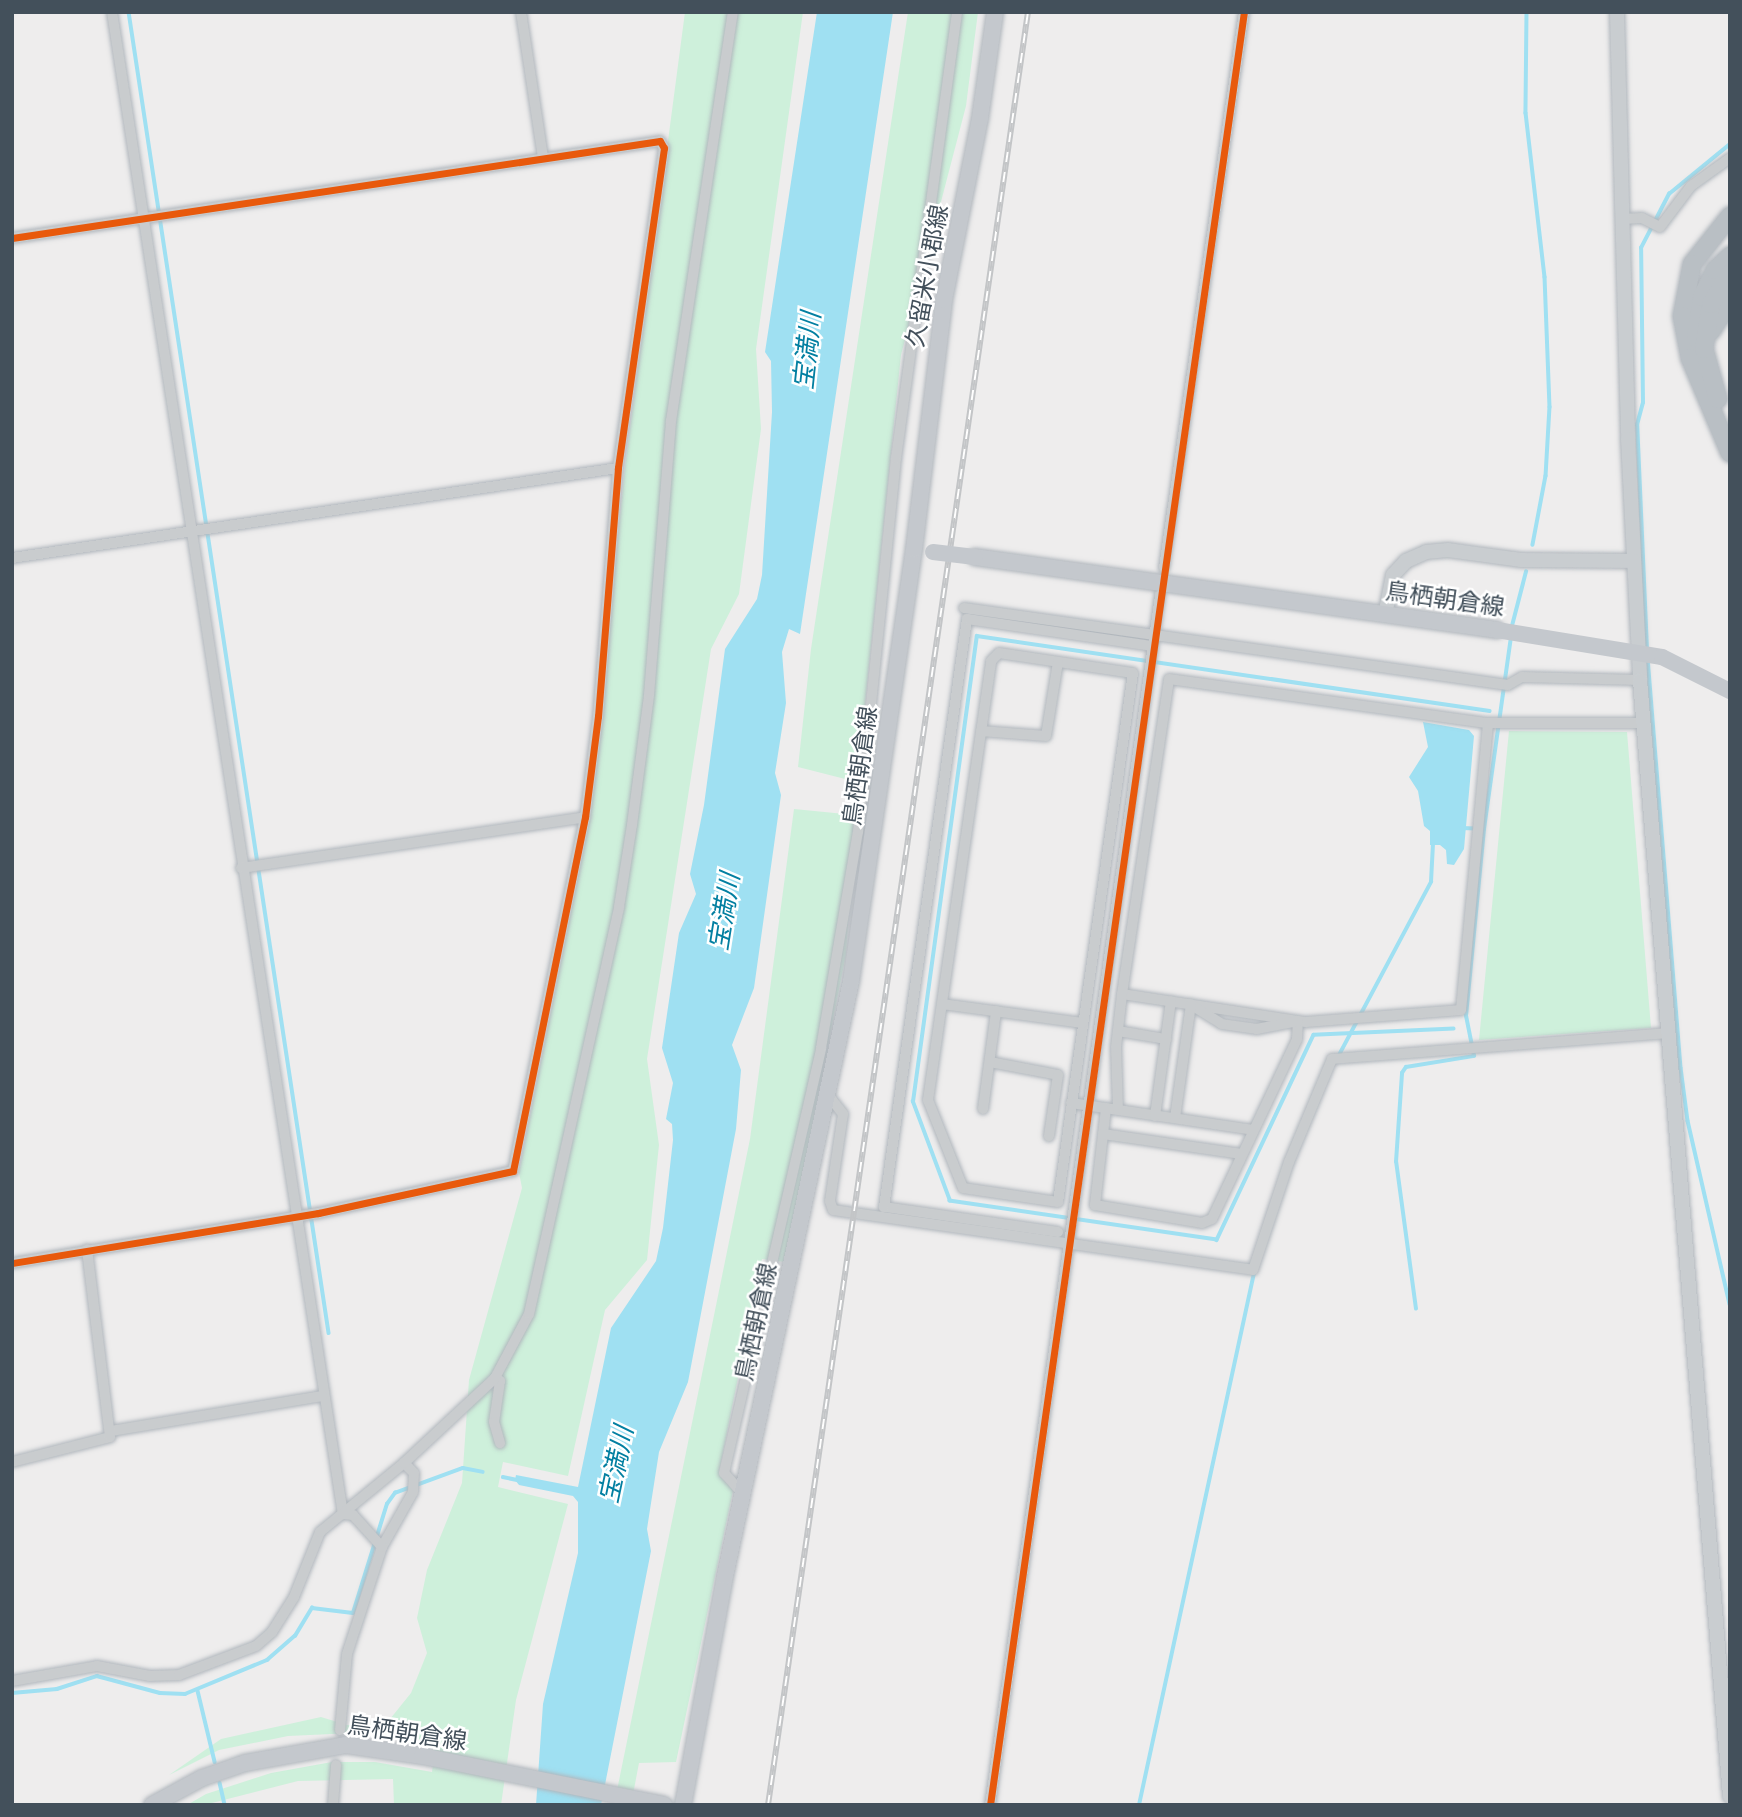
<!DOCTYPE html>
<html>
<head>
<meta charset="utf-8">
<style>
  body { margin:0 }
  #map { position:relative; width:1742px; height:1817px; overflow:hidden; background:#eeeded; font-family:"Sofia Sans Condensed","Noto Sans JP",sans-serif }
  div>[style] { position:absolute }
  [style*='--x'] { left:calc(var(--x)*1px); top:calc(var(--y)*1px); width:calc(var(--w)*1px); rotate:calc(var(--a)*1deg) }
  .green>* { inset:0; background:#cef0db }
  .water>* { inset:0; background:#9fe0f2 }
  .stream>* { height:3.5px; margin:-1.75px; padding:0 1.75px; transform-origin:1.75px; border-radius:1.75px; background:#9fe0f2 }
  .roads { filter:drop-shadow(0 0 2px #b1b7bd) drop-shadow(0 0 2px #b1b7bd) }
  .street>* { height:10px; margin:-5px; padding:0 5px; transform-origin:5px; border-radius:5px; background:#c9ccce }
  .secondary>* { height:14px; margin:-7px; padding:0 7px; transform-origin:7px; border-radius:7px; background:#c9cdd0 }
  .primary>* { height:16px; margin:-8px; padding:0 8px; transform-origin:8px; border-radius:8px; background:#c4c8cd }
  .highway>* { height:18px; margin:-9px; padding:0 9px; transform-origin:9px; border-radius:9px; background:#b9bfc4 }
  .rail>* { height:6px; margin-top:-3px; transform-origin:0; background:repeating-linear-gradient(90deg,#fff 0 10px,#c3c5c7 0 20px); box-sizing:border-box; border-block:2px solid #c3c5c7 }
  .primary-bridge>* { height:16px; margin:-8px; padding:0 8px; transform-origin:8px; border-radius:8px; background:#c4c8cd }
  .cycleway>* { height:7px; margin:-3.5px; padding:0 3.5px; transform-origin:3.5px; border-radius:3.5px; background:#e8590c }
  span { translate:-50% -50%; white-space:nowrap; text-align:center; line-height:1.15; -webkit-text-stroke:5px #fff; paint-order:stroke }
  .street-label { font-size:24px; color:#43505b }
  .water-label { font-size:26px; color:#027fa1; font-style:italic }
  .frame { position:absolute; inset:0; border:14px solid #43505b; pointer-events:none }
</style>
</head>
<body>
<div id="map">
  <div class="green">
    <div style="clip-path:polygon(685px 12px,803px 12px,756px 349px,761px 429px,739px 594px,711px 649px,647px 1059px,659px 1145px,647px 1260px,605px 1310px,568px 1476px,503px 1462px,498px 1487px,568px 1504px,516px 1700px,501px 1805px,394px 1805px,393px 1779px,298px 1781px,204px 1805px,187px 1805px,206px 1794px,271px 1773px,332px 1762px,375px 1762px,432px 1772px,436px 1741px,354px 1733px,288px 1736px,219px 1750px,169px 1775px,221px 1739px,321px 1717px,347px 1725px,386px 1724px,411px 1693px,427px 1653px,417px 1618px,427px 1570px,462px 1483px,469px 1380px,522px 1188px,519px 1173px,591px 811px,625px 467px)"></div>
    <div style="clip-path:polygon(908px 12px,978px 12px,966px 106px,901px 355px,857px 782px,798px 767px,811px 649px)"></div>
    <div style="clip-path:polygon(1509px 731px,1627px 732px,1651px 1028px,1479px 1040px)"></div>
    <div style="clip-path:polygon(794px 809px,855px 815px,846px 954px,785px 1262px,762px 1259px,719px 1472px,733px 1491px,676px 1762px,639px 1763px,631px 1805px,614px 1805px,750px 1139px)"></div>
  </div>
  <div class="water">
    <div style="clip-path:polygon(817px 12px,893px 12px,800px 634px,789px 629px,782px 652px,786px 703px,775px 773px,781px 795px,754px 988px,732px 1045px,741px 1070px,736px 1129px,688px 1382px,659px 1452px,647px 1529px,651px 1551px,601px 1805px,536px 1805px,543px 1704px,578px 1553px,578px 1502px,573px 1496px,519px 1485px,515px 1480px,516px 1475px,578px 1487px,611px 1328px,656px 1261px,663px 1228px,673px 1140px,672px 1124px,666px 1119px,673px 1083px,662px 1048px,679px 933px,696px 894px,690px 874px,704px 805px,725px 649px,757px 599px,762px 575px,772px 412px,771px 361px,765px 352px)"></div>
    <div style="clip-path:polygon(1423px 722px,1469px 730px,1474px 736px,1464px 849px,1454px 865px,1447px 864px,1446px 850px,1440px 845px,1430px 845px,1430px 831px,1424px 826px,1418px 791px,1409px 777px,1428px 747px)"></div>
  </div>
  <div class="stream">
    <div style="--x:129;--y:12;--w:1336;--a:81.39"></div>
    <div style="--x:1527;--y:12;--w:101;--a:90.6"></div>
    <div style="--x:1526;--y:113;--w:165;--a:83.4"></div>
    <div style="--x:1545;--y:277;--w:130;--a:87.8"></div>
    <div style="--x:1550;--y:407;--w:69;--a:93.3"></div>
    <div style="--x:1546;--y:476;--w:70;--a:100.7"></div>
    <div style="--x:1512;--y:626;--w:56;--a:-75.5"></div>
    <div style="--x:1647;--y:650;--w:225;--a:-92.5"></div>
    <div style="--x:1637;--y:425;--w:23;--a:-75"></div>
    <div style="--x:1643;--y:403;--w:155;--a:-90.7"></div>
    <div style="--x:1641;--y:248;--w:61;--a:-62.6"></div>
    <div style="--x:1669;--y:194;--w:79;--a:-39.3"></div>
    <div style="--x:1648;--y:658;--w:411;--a:85.4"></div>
    <div style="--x:1681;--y:1068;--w:53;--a:82.5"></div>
    <div style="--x:1688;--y:1121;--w:188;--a:77.1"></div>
    <div style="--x:1461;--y:828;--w:23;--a:2"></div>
    <div style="--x:1454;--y:1029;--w:140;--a:177.5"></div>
    <div style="--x:1314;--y:1035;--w:227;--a:115.3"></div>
    <div style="--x:1217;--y:1240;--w:270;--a:-171.7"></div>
    <div style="--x:950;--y:1201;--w:106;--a:-110.5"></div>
    <div style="--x:913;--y:1102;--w:470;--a:-82.2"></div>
    <div style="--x:977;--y:636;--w:518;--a:8.32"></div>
    <div style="--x:1338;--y:1057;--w:198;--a:-62"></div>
    <div style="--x:1431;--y:882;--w:39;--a:-87"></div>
    <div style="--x:1416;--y:1309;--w:148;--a:-97.7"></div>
    <div style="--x:1396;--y:1162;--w:89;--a:-86.1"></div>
    <div style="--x:1402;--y:1073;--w:7;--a:-56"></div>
    <div style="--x:1406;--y:1067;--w:69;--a:-9.2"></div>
    <div style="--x:1474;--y:1056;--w:41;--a:-101.3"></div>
    <div style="--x:1466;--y:1016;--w:188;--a:-84.5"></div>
    <div style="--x:1484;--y:829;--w:194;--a:-82"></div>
    <div style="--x:503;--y:1477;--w:14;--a:12"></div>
    <div style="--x:198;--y:1691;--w:73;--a:76.5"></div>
    <div style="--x:12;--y:1693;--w:45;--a:-5.1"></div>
    <div style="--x:57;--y:1689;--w:42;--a:-18"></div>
    <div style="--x:97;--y:1676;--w:65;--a:15.1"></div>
    <div style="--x:160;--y:1693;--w:25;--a:2"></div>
    <div style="--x:185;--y:1694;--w:89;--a:-22.5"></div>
    <div style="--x:267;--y:1660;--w:37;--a:-41"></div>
    <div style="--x:295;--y:1636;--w:33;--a:-59"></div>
    <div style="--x:312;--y:1608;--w:41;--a:7"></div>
    <div style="--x:353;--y:1613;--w:114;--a:-72.7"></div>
    <div style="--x:387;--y:1504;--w:14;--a:-54"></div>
    <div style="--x:395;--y:1493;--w:72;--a:-20.2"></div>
    <div style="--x:463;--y:1468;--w:20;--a:11"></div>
    <div style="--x:220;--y:1783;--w:23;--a:77"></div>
    <div style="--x:1139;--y:1805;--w:544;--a:-77.8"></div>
  </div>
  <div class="roads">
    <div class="street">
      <div style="--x:112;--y:12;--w:1520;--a:81.26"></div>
      <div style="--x:521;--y:12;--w:148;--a:81.4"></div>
      <div style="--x:1622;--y:219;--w:20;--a:-3"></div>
      <div style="--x:1642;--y:218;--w:20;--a:27"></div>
      <div style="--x:1660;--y:227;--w:51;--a:-52.9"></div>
      <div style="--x:1691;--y:186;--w:48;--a:-35.7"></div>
      <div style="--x:12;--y:238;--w:655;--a:-8.51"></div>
      <div style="--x:660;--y:141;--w:8;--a:60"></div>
      <div style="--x:664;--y:148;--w:323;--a:98.2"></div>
      <div style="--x:618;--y:468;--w:249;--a:94.6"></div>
      <div style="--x:598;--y:716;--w:102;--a:97.3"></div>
      <div style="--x:585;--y:817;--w:361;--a:101.5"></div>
      <div style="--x:513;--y:1171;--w:199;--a:167.8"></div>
      <div style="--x:318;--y:1213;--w:310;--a:170.7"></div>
      <div style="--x:12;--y:558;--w:613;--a:-8.45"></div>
      <div style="--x:1164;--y:568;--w:562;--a:-81.81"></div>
      <div style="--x:964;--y:608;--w:549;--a:8.06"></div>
      <div style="--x:1508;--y:685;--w:16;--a:-30"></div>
      <div style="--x:1522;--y:677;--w:118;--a:1.5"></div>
      <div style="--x:999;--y:653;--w:135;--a:8.5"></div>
      <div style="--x:1133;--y:673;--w:534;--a:98.07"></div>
      <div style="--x:1058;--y:1202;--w:96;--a:-171.6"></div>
      <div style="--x:963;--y:1188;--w:95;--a:-111.7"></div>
      <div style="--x:928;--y:1100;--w:443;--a:-81.8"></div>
      <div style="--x:991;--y:661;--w:11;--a:-45"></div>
      <div style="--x:981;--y:731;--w:65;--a:4.4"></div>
      <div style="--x:1046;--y:736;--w:75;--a:-80.8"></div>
      <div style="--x:241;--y:868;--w:348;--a:-8.4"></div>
      <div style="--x:1122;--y:994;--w:186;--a:8.7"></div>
      <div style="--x:1306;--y:1022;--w:155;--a:-4.4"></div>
      <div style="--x:1461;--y:1010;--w:288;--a:-84.6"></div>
      <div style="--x:942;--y:1004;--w:142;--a:7.7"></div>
      <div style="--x:1118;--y:1031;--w:49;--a:9.5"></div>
      <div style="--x:990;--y:1062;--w:69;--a:10.8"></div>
      <div style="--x:1058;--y:1075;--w:62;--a:98.4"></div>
      <div style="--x:829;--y:1096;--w:23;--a:52"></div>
      <div style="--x:843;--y:1114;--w:88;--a:98.5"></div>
      <div style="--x:830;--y:1201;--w:9;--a:72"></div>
      <div style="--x:833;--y:1210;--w:424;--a:8.1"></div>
      <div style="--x:1253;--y:1270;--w:114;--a:-71.6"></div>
      <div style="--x:1289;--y:1162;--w:112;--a:-67.3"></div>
      <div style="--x:1332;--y:1059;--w:336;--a:-4.4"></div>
      <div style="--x:1071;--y:1103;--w:184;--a:8.4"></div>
      <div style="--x:1106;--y:1108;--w:98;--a:96.5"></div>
      <div style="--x:1095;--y:1205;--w:109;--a:9.5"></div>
      <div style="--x:1202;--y:1223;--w:11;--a:-22"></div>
      <div style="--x:1212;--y:1219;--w:199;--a:-64.7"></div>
      <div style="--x:1297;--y:1039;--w:18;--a:-87"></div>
      <div style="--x:1298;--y:1021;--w:42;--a:169"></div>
      <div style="--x:1257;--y:1029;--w:35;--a:-172"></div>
      <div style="--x:1222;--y:1024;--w:36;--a:-148"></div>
      <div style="--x:983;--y:1109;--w:99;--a:-82.4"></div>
      <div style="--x:1118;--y:1110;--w:63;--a:-91.8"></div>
      <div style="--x:1116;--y:1047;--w:53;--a:-83.5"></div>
      <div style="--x:1122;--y:994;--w:318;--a:-81.5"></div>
      <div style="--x:1169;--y:679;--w:322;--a:7.9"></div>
      <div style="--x:1488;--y:723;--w:156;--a:0"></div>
      <div style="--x:1155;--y:1116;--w:116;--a:-82.1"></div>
      <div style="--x:1175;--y:1118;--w:115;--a:-82"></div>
      <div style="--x:1103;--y:1134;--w:140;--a:8.2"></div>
      <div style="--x:1058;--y:1232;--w:176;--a:-171.8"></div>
      <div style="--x:884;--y:1207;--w:594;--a:-81.97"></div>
      <div style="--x:967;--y:619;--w:188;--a:8.3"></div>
      <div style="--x:495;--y:1378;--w:6;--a:31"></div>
      <div style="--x:500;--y:1381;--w:41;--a:98.3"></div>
      <div style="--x:494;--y:1422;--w:22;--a:74"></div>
      <div style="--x:111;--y:1431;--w:214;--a:-9.4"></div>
      <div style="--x:12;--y:1462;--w:101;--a:-14.3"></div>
      <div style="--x:110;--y:1437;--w:189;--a:-97"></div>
      <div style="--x:743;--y:1494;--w:28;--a:-132"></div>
      <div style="--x:724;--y:1473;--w:436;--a:-77.1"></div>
      <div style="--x:821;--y:1048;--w:219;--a:-80.3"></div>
      <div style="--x:858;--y:832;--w:376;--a:-84.2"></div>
      <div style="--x:896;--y:458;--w:450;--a:-82.2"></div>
      <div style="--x:382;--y:1547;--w:63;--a:-60.6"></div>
      <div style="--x:413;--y:1492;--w:19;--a:-87"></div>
      <div style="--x:414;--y:1473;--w:14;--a:-135"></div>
      <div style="--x:12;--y:1681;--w:86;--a:-10"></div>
      <div style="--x:97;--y:1666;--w:54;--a:10.7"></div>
      <div style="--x:150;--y:1676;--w:29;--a:-2"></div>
      <div style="--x:179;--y:1675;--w:82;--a:-20.6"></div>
      <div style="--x:256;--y:1646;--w:21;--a:-41"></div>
      <div style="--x:272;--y:1632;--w:41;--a:-57.8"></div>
      <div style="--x:294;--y:1597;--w:70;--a:-68.2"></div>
      <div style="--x:320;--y:1532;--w:109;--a:-39.4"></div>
      <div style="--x:404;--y:1463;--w:125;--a:-43"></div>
      <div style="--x:495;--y:1378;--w:72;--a:-62"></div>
      <div style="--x:529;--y:1314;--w:417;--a:-77.5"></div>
      <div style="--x:619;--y:907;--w:83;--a:-81"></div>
      <div style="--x:632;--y:825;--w:131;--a:-82.5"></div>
      <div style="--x:649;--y:695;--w:275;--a:-85.4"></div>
      <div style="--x:671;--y:421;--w:414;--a:-81.4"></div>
      <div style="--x:340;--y:1730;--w:76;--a:-84.7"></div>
      <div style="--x:347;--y:1654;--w:113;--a:-71.9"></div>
      <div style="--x:382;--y:1547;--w:43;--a:-132.2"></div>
      <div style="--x:353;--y:1515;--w:10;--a:-174"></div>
      <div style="--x:333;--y:1805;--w:40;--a:-85.7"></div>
      <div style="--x:990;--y:1805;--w:1222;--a:-82"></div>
    </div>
    <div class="secondary">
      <div style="--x:1617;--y:12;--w:427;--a:88.5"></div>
      <div style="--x:1628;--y:439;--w:241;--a:87.1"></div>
      <div style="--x:1640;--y:680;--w:1120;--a:85.39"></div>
      <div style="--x:1385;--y:615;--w:41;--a:-78.7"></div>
      <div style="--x:1393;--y:575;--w:19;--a:-47"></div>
      <div style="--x:1406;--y:561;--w:22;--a:-24"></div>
      <div style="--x:1426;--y:552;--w:22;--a:-5"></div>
      <div style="--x:1448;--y:550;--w:74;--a:7.8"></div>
      <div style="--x:1521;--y:560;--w:113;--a:0.5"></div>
    </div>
    <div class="primary">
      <div style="--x:975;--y:557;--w:527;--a:7.96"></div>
      <div style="--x:152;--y:1805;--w:57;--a:-28.4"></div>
      <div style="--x:202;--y:1778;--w:46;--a:-19.2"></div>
      <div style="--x:245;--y:1763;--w:103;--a:-10.1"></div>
      <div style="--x:346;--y:1745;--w:77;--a:8.2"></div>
      <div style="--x:422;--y:1756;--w:247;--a:11.4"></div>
      <div style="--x:683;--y:1805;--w:233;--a:-79.6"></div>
      <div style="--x:725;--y:1576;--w:608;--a:-78.04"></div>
      <div style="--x:851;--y:981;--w:437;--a:-81.7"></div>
      <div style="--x:914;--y:549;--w:251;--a:-83.1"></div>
      <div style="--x:944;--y:300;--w:186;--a:-78.8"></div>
      <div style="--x:980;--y:118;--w:107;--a:-81.9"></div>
    </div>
    <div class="highway">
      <div style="--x:1730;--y:216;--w:61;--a:128.4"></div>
      <div style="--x:1692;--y:264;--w:53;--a:100.9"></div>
      <div style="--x:1682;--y:316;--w:43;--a:79.2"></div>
      <div style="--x:1690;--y:358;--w:103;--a:67.2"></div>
      <div style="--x:1711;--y:331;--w:35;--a:-57"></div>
      <div style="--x:1696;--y:338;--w:41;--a:-81.7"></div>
      <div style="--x:1702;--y:297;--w:30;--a:-64"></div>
      <div style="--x:1715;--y:270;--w:21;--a:-43"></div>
      <div style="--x:1718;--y:399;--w:52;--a:-105.6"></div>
      <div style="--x:1704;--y:349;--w:46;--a:-81.2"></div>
      <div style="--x:1711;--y:304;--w:36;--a:-58"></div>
    </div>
  </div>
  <div class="rail">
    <div style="--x:768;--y:1805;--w:1812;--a:-81.75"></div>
  </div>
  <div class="primary-bridge">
    <div style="--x:933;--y:552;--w:42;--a:6.8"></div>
    <div style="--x:1497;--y:630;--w:167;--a:9.3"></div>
    <div style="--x:1662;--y:657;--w:76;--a:26.6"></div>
  </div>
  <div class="cycleway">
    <div style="--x:12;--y:238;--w:655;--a:-8.51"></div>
    <div style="--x:660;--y:141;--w:8;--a:60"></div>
    <div style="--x:664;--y:148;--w:323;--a:98.2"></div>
    <div style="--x:618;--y:468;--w:249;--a:94.6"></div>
    <div style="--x:598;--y:716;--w:102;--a:97.3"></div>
    <div style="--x:585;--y:817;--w:361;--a:101.5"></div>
    <div style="--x:513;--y:1171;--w:199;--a:167.8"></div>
    <div style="--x:318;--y:1213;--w:310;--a:170.7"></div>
    <div style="--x:990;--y:1805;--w:1811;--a:-81.94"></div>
  </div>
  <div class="street-label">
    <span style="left:928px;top:276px;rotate:-80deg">久留米小郡線</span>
    <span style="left:1445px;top:600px;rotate:8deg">鳥栖朝倉線</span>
    <span style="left:861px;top:766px;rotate:-82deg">鳥栖朝倉線</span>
    <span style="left:757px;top:1322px;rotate:-78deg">鳥栖朝倉線</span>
    <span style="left:407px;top:1734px;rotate:8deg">鳥栖朝倉線</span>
  </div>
  <div class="water-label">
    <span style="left:809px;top:351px;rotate:-84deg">宝満川</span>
    <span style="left:726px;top:912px;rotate:-81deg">宝満川</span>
    <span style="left:618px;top:1465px;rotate:-78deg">宝満川</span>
  </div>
  <div class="frame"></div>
</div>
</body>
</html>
